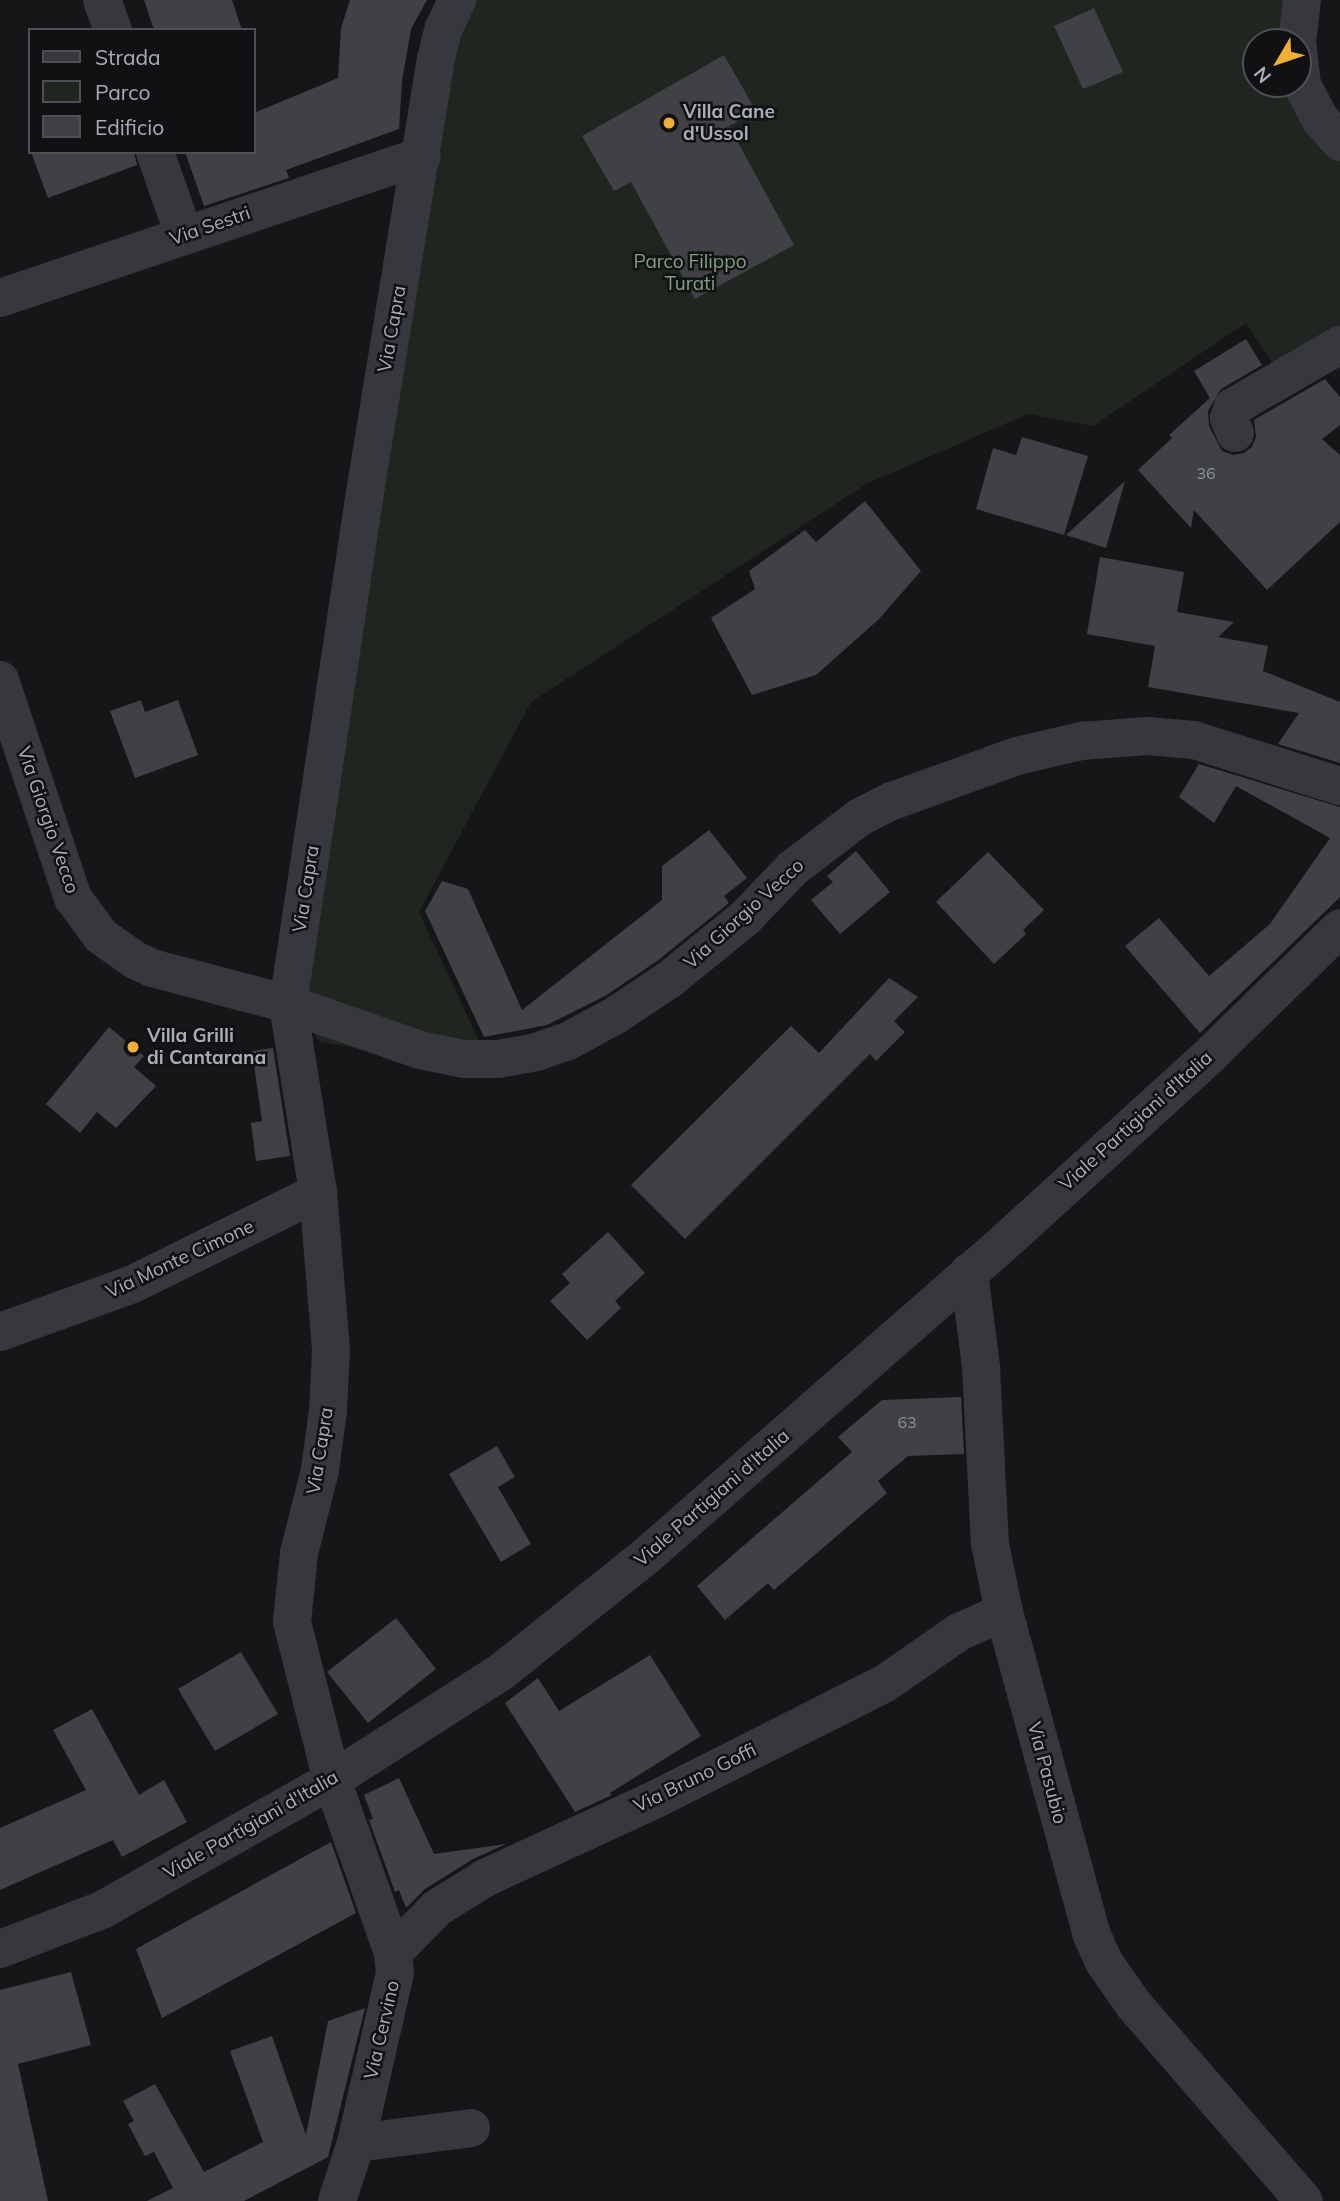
<!DOCTYPE html>
<html>
<head>
<meta charset="utf-8">
<style>
  body { margin:0 }
  #map { position:relative; width:1340px; height:2201px; overflow:hidden; background:#161618; font-family:Mulish,sans-serif }
  div>[style] { position:absolute }
  [style*='--x'] { left:calc(var(--x)*1px); top:calc(var(--y)*1px); width:calc(var(--w)*1px); rotate:calc(var(--a)*1deg) }
  .green>* { inset:0; background:#1e261f }
  .building>* { inset:0; background:#404145 }
  .street>* { height:38px; margin:-19px; padding:0 19px; transform-origin:19px; border-radius:19px; background:#37383d }
  .dots>* { width:19px; height:19px; translate:-50% -50%; box-sizing:border-box; border:4px solid #111113; border-radius:50% }
  span { translate:-50% -50%; white-space:nowrap; text-align:center; line-height:1.15; -webkit-text-stroke:5px #111113; paint-order:stroke }
  .number-label { font-size:16px; color:#8e929b }
  .number-label span { -webkit-text-stroke-width:0 }
  .poi-label { font-size:19px; color:#a8adb8; font-weight:700 }
  .left { translate:0 -50%; text-align:left }
  .street-label { font-size:19px; color:#a8adb8 }
  .park-label { font-size:19px; color:#7fa381 }
  .legend { position:absolute; left:28px; top:28px; width:228px; height:126px; box-sizing:border-box; background:#111113; border:2px solid #4d4f55; margin:0; padding:9px 12px; list-style:none; font-size:21px; color:#a8adb8 }
  .legend li { display:flex; align-items:center; gap:14px; height:35px }
  .legend b { width:35px; border:2px solid #4d4f55 }
  .north { position:absolute; left:1242px; top:28px; width:70px; height:70px; box-sizing:border-box; background:#111113; border:2px solid #4d4f55; border-radius:50%; rotate:231deg; font-size:19px; font-weight:700; line-height:28px; text-align:center; color:#a8adb8 }
  .north::after { content:''; display:block; margin:auto; width:24px; height:32px; background:#f2b134; clip-path:polygon(50% 0,100% 100%,50% 72%,0 100%) }
</style>
</head>
<body>
<div id="map">
  <div class="green">
    <div style="clip-path:polygon(470px 0,1299px 0,1294px 42px,1256px 42px,1256px 84px,1298px 84px,1340px 148px,1340px 340px,1277px 371px,1246px 323px,1093px 426px,1028px 414px,868px 483px,531px 702px,419px 912px,492px 1069px,320px 1042px,292px 1005px,432px 158px)"></div>
  </div>
  <div class="building">
    <div style="clip-path:polygon(144px 0,232px 0,242px 30px,154px 30px)"></div>
    <div style="clip-path:polygon(350px 0,427px 0,411px 29px,402px 81px,399px 129px,286px 170px,289px 178px,204px 206px,185px 152px,254px 152px,254px 113px,338px 78px,341px 28px)"></div>
    <div style="clip-path:polygon(1094px 8px,1123px 72px,1083px 89px,1054px 26px)"></div>
    <div style="clip-path:polygon(724px 55px,756px 111px,729px 126px,794px 245px,695px 299px,631px 182px,614px 191px,582px 136px)"></div>
    <div style="clip-path:polygon(31px 152px,134px 152px,137px 165px,48px 198px)"></div>
    <div style="clip-path:polygon(1246px 339px,1262px 365px,1221px 389px,1208px 411px,1209px 426px,1222px 451px,1233px 455px,1244px 453px,1252px 447px,1256px 437px,1254px 420px,1325px 379px,1340px 397px,1340px 425px,1322px 439px,1340px 455px,1340px 522px,1267px 590px,1194px 510px,1191px 528px,1138px 470px,1172px 438px,1169px 435px,1210px 398px,1194px 371px)"></div>
    <div style="clip-path:polygon(1022px 437px,1088px 456px,1064px 535px,976px 509px,993px 448px,1016px 455px)"></div>
    <div style="clip-path:polygon(1125px 481px,1106px 548px,1066px 535px)"></div>
    <div style="clip-path:polygon(865px 501px,921px 571px,878px 620px,816px 675px,752px 695px,711px 618px,755px 589px,749px 571px,805px 530px,816px 542px)"></div>
    <div style="clip-path:polygon(1100px 557px,1184px 572px,1177px 612px,1234px 622px,1218px 637px,1268px 646px,1263px 671px,1340px 702px,1340px 763px,1278px 744px,1299px 713px,1148px 687px,1155px 646px,1087px 634px)"></div>
    <div style="clip-path:polygon(141px 700px,145px 712px,178px 700px,198px 755px,135px 778px,110px 711px)"></div>
    <div style="clip-path:polygon(1199px 764px,1340px 807px,1340px 897px,1200px 1033px,1125px 946px,1159px 918px,1209px 976px,1270px 924px,1330px 838px,1236px 786px,1214px 823px,1179px 797px)"></div>
    <div style="clip-path:polygon(709px 830px,747px 878px,724px 896px,729px 903px,657px 961px,605px 996px,547px 1025px,484px 1037px,425px 911px,442px 881px,468px 889px,522px 1010px,662px 900px,662px 866px)"></div>
    <div style="clip-path:polygon(856px 851px,890px 892px,840px 934px,811px 900px,833px 882px,827px 876px)"></div>
    <div style="clip-path:polygon(988px 852px,1044px 910px,1023px 930px,1026px 934px,994px 964px,936px 902px)"></div>
    <div style="clip-path:polygon(889px 978px,918px 997px,894px 1021px,905px 1032px,876px 1061px,870px 1054px,685px 1239px,631px 1185px,791px 1026px,819px 1053px)"></div>
    <div style="clip-path:polygon(109px 1027px,144px 1056px,134px 1067px,156px 1086px,116px 1128px,97px 1112px,80px 1133px,46px 1104px)"></div>
    <div style="clip-path:polygon(273px 1048px,290px 1156px,256px 1161px,251px 1123px,262px 1121px,252px 1051px)"></div>
    <div style="clip-path:polygon(608px 1232px,645px 1273px,615px 1301px,621px 1308px,587px 1340px,550px 1301px,570px 1283px,562px 1274px)"></div>
    <div style="clip-path:polygon(961px 1397px,964px 1454px,908px 1456px,878px 1481px,887px 1493px,774px 1590px,768px 1583px,725px 1620px,697px 1586px,852px 1452px,838px 1437px,882px 1400px)"></div>
    <div style="clip-path:polygon(497px 1446px,515px 1477px,498px 1487px,531px 1544px,501px 1562px,449px 1474px)"></div>
    <div style="clip-path:polygon(396px 1618px,436px 1669px,368px 1723px,327px 1672px)"></div>
    <div style="clip-path:polygon(241px 1652px,278px 1714px,215px 1751px,178px 1689px)"></div>
    <div style="clip-path:polygon(650px 1655px,701px 1736px,610px 1793px,612px 1795px,575px 1812px,505px 1703px,538px 1678px,559px 1711px)"></div>
    <div style="clip-path:polygon(92px 1709px,139px 1795px,164px 1780px,187px 1822px,122px 1857px,113px 1840px,0 1890px,0 1828px,86px 1790px,53px 1730px)"></div>
    <div style="clip-path:polygon(399px 1778px,434px 1854px,506px 1844px,473px 1859px,425px 1889px,406px 1908px,399px 1890px,395px 1892px,369px 1820px,373px 1819px,364px 1795px)"></div>
    <div style="clip-path:polygon(331px 1842px,356px 1913px,162px 2018px,136px 1949px)"></div>
    <div style="clip-path:polygon(71px 1972px,91px 2045px,18px 2064px,48px 2201px,0 2201px,0 1990px)"></div>
    <div style="clip-path:polygon(365px 2008px,328px 2157px,244px 2201px,147px 2201px,173px 2188px,154px 2152px,145px 2156px,128px 2124px,134px 2121px,123px 2101px,155px 2084px,204px 2172px,263px 2142px,230px 2051px,272px 2036px,306px 2135px,328px 2021px)"></div>
  </div>
  <div class="street">
    <div style="--x:102;--y:0;--w:32;--a:70"></div>
    <div style="--x:1297;--y:42;--w:42;--a:-83.2"></div>
    <div style="--x:1298;--y:48;--w:37;--a:84"></div>
    <div style="--x:1302;--y:85;--w:40;--a:62"></div>
    <div style="--x:1321;--y:120;--w:29;--a:49"></div>
    <div style="--x:155;--y:152;--w:88;--a:70.7"></div>
    <div style="--x:0;--y:298;--w:445;--a:-18.6"></div>
    <div style="--x:1235;--y:433;--w:16;--a:-112"></div>
    <div style="--x:1229;--y:418;--w:12;--a:-70"></div>
    <div style="--x:1233;--y:407;--w:124;--a:-30.1"></div>
    <div style="--x:0;--y:680;--w:230;--a:71.5"></div>
    <div style="--x:73;--y:898;--w:47;--a:53.6"></div>
    <div style="--x:101;--y:936;--w:42;--a:35.2"></div>
    <div style="--x:135;--y:960;--w:19;--a:25"></div>
    <div style="--x:152;--y:968;--w:141;--a:14.8"></div>
    <div style="--x:288;--y:1004;--w:140;--a:19.2"></div>
    <div style="--x:420;--y:1050;--w:45;--a:11.6"></div>
    <div style="--x:464;--y:1059;--w:34;--a:0"></div>
    <div style="--x:498;--y:1059;--w:39;--a:-10"></div>
    <div style="--x:536;--y:1052;--w:34;--a:-19"></div>
    <div style="--x:568;--y:1041;--w:55;--a:-28.4"></div>
    <div style="--x:616;--y:1015;--w:65;--a:-33.7"></div>
    <div style="--x:670;--y:979;--w:97;--a:-39.1"></div>
    <div style="--x:745;--y:918;--w:69;--a:-46.2"></div>
    <div style="--x:793;--y:868;--w:84;--a:-37.3"></div>
    <div style="--x:860;--y:817;--w:36;--a:-27"></div>
    <div style="--x:892;--y:801;--w:133;--a:-19.8"></div>
    <div style="--x:1017;--y:756;--w:66;--a:-13.2"></div>
    <div style="--x:1081;--y:741;--w:67;--a:-4.3"></div>
    <div style="--x:1148;--y:736;--w:46;--a:5"></div>
    <div style="--x:1194;--y:740;--w:153;--a:17.5"></div>
    <div style="--x:969;--y:1272;--w:96;--a:82.8"></div>
    <div style="--x:981;--y:1367;--w:177;--a:87.1"></div>
    <div style="--x:990;--y:1544;--w:69;--a:78.4"></div>
    <div style="--x:1004;--y:1612;--w:333;--a:74.8"></div>
    <div style="--x:1091;--y:1933;--w:32;--a:66"></div>
    <div style="--x:1104;--y:1962;--w:52;--a:55.1"></div>
    <div style="--x:1134;--y:2005;--w:259;--a:49.1"></div>
    <div style="--x:0;--y:1332;--w:141;--a:-19.8"></div>
    <div style="--x:133;--y:1284;--w:207;--a:-26.4"></div>
    <div style="--x:0;--y:1949;--w:109;--a:-20.9"></div>
    <div style="--x:102;--y:1910;--w:264;--a:-29.5"></div>
    <div style="--x:332;--y:1780;--w:201;--a:-32.6"></div>
    <div style="--x:501;--y:1672;--w:184;--a:-38.6"></div>
    <div style="--x:645;--y:1557;--w:468;--a:-41.2"></div>
    <div style="--x:997;--y:1249;--w:290;--a:-42.3"></div>
    <div style="--x:1211;--y:1054;--w:180;--a:-44.3"></div>
    <div style="--x:393;--y:1953;--w:63;--a:-45.6"></div>
    <div style="--x:437;--y:1908;--w:57;--a:-32"></div>
    <div style="--x:485;--y:1878;--w:188;--a:-24.8"></div>
    <div style="--x:656;--y:1799;--w:255;--a:-26.8"></div>
    <div style="--x:884;--y:1684;--w:91;--a:-34.7"></div>
    <div style="--x:959;--y:1632;--w:49;--a:-24"></div>
    <div style="--x:356;--y:2143;--w:116;--a:-7.4"></div>
    <div style="--x:337;--y:2201;--w:61;--a:-71.9"></div>
    <div style="--x:356;--y:2143;--w:174;--a:-77.1"></div>
    <div style="--x:395;--y:1973;--w:20;--a:-96"></div>
    <div style="--x:393;--y:1953;--w:183;--a:-109.4"></div>
    <div style="--x:332;--y:1780;--w:163;--a:-104.2"></div>
    <div style="--x:292;--y:1622;--w:69;--a:-84.2"></div>
    <div style="--x:299;--y:1553;--w:86;--a:-75.8"></div>
    <div style="--x:320;--y:1470;--w:61;--a:-82.4"></div>
    <div style="--x:328;--y:1410;--w:60;--a:-87.1"></div>
    <div style="--x:331;--y:1350;--w:159;--a:-94.7"></div>
    <div style="--x:318;--y:1192;--w:190;--a:-99.1"></div>
    <div style="--x:288;--y:1004;--w:524;--a:-81.44"></div>
    <div style="--x:366;--y:486;--w:433;--a:-80.7"></div>
    <div style="--x:436;--y:59;--w:32;--a:-76"></div>
    <div style="--x:444;--y:28;--w:31;--a:-65"></div>
  </div>
  <div class="dots">
    <div style="left:669px;top:123px;background:#f2b134"></div>
    <div style="left:133px;top:1047px;background:#f2b134"></div>
  </div>
  <div class="number-label">
    <span style="left:1206px;top:473px">36</span>
    <span style="left:907px;top:1422px">63</span>
  </div>
  <div class="poi-label">
    <span class="left" style="left:683px;top:123px">Villa Cane<br>d'Ussol</span>
    <span class="left" style="left:147px;top:1047px">Villa Grilli<br>di Cantarana</span>
  </div>
  <div class="street-label">
    <span style="left:210px;top:226px;rotate:-19deg">Via Sestri</span>
    <span style="left:392px;top:329px;rotate:-80deg">Via Capra</span>
    <span style="left:48px;top:820px;rotate:71deg">Via Giorgio Vecco</span>
    <span style="left:306px;top:889px;rotate:-81deg">Via Capra</span>
    <span style="left:744px;top:914px;rotate:-42deg">Via Giorgio Vecco</span>
    <span style="left:1136px;top:1121px;rotate:-42deg">Viale Partigiani d'Italia</span>
    <span style="left:180px;top:1259px;rotate:-25deg">Via Monte Cimone</span>
    <span style="left:320px;top:1451px;rotate:-81deg">Via Capra</span>
    <span style="left:712px;top:1498px;rotate:-41deg">Viale Partigiani d'Italia</span>
    <span style="left:1047px;top:1773px;rotate:75deg">Via Pasubio</span>
    <span style="left:695px;top:1778px;rotate:-26deg">Via Bruno Goffi</span>
    <span style="left:251px;top:1825px;rotate:-30deg">Viale Partigiani d'Italia</span>
    <span style="left:382px;top:2030px;rotate:-77deg">Via Cervino</span>
  </div>
  <div class="park-label">
    <span style="left:690px;top:273px">Parco Filippo<br>Turati</span>
  </div>
  <ul class="legend">
  <li><b style="height:9px;background:#37383d"></b>Strada</li>
  <li><b style="height:19px;background:#1e261f"></b>Parco</li>
  <li><b style="height:19px;background:#404145"></b>Edificio</li>
  </ul>
  <div class="north">N</div>
</div>
</body>
</html>
